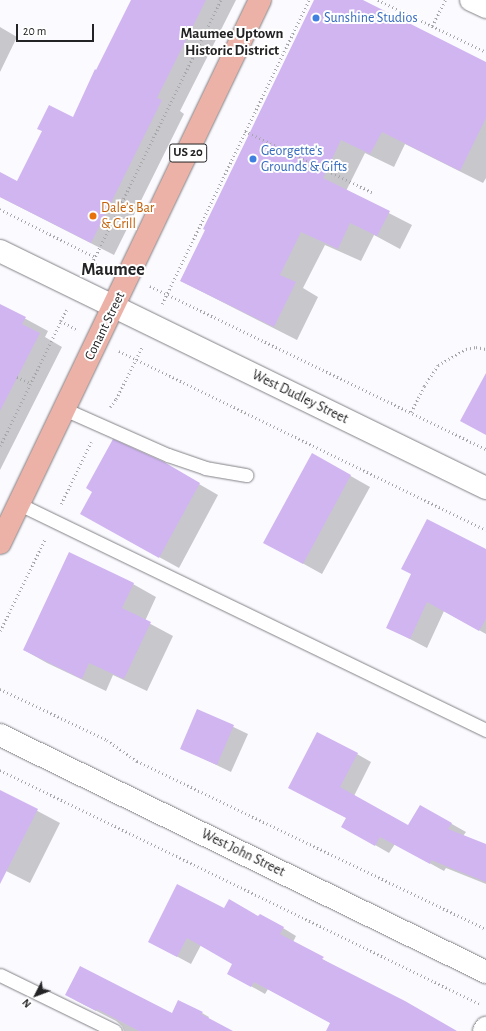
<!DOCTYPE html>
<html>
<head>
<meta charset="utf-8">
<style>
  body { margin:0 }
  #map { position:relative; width:486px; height:1031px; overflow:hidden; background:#fbfbff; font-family:"Alegreya Sans",sans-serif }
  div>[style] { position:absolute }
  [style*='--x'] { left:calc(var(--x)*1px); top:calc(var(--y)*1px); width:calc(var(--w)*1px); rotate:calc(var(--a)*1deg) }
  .shadow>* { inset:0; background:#0003 }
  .building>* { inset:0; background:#d0b5f1 }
  .path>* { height:2.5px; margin-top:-1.25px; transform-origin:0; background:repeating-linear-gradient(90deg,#a7a7aa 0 1px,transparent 0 4px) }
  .roads { filter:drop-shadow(0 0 1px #818186) drop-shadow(0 0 1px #818186) }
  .lane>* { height:13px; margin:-6.5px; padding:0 6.5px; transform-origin:6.5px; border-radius:6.5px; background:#fff }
  .street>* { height:22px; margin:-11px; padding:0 11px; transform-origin:11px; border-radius:11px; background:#fff }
  .secondary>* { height:22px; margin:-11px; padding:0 11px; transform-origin:11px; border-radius:11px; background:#fff }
  .primary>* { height:22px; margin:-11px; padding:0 11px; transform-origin:11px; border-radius:11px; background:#ecb2a7 }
  .dots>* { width:11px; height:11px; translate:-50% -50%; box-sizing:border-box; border:2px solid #fff; border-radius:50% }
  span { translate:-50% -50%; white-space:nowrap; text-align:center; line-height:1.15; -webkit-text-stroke:4px #fff; paint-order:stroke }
  .shield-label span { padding:1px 3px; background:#fff; border:1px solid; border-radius:3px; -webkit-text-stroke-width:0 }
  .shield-label { font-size:13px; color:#232325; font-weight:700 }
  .shop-label { font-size:14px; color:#366cbe }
  .left { translate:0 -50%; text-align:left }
  .food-label { font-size:14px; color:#c56008 }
  .street-label { font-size:14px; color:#232325 }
  .neighbourhood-label { font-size:15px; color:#232325; font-weight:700 }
  .district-label { font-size:18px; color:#232325; font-weight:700 }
  .north { position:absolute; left:16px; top:975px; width:40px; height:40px; -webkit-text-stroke:3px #fff; paint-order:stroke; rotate:228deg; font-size:11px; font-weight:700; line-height:16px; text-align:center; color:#232325 }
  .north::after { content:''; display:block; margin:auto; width:14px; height:18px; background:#232325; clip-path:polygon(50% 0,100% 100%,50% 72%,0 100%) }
  .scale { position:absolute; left:16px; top:24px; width:78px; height:18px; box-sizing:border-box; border:2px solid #232325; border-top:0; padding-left:5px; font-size:12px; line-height:14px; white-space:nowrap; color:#232325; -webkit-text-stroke:3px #fff; paint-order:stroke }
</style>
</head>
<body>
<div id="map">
  <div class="shadow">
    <div style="clip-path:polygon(132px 0,236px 0,180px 111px,184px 114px,114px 255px,0 197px,0 174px,18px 182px,74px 118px)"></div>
    <div style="clip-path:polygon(316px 0,360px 0,486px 63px,486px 178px,483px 183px,405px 144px,394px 167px,365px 153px,346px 191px,412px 225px,400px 249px,374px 235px,361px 261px,325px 245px,303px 288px,318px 297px,297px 340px,181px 281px)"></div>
    <div style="clip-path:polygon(0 27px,17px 37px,0 72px)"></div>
    <div style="clip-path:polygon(0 305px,48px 331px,45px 337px,62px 347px,0 470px)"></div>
    <div style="clip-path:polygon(312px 454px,370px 487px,322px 574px,284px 553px)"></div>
    <div style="clip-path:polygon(199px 484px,218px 495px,179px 568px,101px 525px)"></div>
    <div style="clip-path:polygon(486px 551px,486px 634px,444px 611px,427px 648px,387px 627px)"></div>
    <div style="clip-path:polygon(133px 584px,156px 597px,145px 621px,173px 636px,147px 691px,113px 675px,106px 691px,47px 663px,24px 650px)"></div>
    <div style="clip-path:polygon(198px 710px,248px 734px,231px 772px,181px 748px)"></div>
    <div style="clip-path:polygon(357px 754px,371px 762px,354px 796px,409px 827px,420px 806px,466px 832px,463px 836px,486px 845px,486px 884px,446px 868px,444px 871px,395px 844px,389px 853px,342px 826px,347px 818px,303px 795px)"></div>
    <div style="clip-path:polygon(0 791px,60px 823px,30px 883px,0 868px)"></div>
    <div style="clip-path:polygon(224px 909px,259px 917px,283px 928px,296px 936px,293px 942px,446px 1031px,327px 1031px,331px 1023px,268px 989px,265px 994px,242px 981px,234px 964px,201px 945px,191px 964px,163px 949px)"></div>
    <div style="clip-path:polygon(75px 1000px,172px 1014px,202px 1013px,209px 1017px,208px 1019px,231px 1031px,124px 1031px,122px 1026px,116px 1021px)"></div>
  </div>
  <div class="building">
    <div style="clip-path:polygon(131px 0,206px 0,157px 98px,162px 100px,91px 243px,0 197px,0 172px,17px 181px,42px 131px,37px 129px,49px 105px,73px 117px,95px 69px,96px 70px)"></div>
    <div style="clip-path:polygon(314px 0,363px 0,486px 62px,486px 118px,460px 171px,382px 132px,370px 154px,341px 140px,323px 178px,390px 211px,377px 236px,350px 223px,338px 249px,301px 232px,280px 275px,296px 282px,274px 327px,180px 281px,205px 230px,203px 229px)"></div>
    <div style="clip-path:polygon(0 304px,26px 317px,22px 324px,40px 333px,0 411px)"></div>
    <div style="clip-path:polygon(486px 373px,486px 435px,460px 421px)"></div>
    <div style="clip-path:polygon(113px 439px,164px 462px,200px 483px,159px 558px,80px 514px,92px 492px,86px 488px)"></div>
    <div style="clip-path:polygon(312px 453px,351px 475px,303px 564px,263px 543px)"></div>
    <div style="clip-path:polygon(427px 519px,486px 549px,486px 619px,479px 631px,427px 602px,410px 639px,386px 628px,411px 574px,401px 569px)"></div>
    <div style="clip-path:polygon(69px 552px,134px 583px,122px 608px,151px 622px,124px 679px,89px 663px,82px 679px,23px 650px)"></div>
    <div style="clip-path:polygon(197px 709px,234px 725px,217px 765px,180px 749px)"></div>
    <div style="clip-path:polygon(317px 732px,358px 753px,340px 787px,408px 825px,420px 805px,452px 823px,448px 829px,486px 844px,486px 882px,431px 860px,430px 864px,380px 837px,375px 846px,341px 827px,346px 818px,288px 788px)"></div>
    <div style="clip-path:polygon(0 790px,38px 809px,0 884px)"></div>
    <div style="clip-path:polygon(177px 884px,224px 908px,229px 899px,258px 916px,260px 914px,284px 927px,280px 934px,324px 957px,322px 959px,405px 1001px,457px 1031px,326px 1031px,330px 1023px,254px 982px,251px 987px,227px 974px,232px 964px,187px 938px,177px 957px,148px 942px)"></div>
    <div style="clip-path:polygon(80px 966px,172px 1013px,178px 1000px,203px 1012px,201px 1014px,233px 1031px,139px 1031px,97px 1009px,96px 1011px,65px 995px)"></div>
  </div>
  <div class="path">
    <div style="--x:378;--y:0;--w:120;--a:25.7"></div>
    <div style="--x:432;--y:26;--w:29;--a:-63"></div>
    <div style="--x:245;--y:131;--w:141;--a:25.7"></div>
    <div style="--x:0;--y:209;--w:106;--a:26.8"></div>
    <div style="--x:92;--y:263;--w:14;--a:21"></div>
    <div style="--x:90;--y:267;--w:297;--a:-63.9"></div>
    <div style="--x:150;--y:286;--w:373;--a:25.9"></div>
    <div style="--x:162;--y:304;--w:338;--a:-64.2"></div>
    <div style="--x:67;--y:310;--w:13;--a:119"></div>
    <div style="--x:61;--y:321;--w:17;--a:28"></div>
    <div style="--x:119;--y:351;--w:408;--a:26"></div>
    <div style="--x:17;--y:377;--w:14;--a:25"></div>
    <div style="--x:110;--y:407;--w:10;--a:-53"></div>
    <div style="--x:116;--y:399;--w:58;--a:-63.4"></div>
    <div style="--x:411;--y:412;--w:29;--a:-63"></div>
    <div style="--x:424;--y:386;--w:25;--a:-56"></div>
    <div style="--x:438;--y:365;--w:32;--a:-30"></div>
    <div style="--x:466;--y:349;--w:10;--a:-11"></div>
    <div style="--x:476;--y:347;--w:10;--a:11"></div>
    <div style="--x:0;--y:446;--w:139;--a:-64"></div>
    <div style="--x:61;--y:504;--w:69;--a:-64.2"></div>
    <div style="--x:0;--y:631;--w:102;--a:-63.9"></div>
    <div style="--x:0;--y:689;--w:119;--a:25.5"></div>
    <div style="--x:107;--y:740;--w:37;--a:35"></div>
    <div style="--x:137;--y:761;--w:387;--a:25.7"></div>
    <div style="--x:0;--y:770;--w:534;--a:25.99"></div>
  </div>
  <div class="roads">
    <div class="lane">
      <div style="--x:64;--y:409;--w:114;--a:23.9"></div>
      <div style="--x:168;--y:455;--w:39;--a:19"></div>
      <div style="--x:205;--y:468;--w:42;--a:9.7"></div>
      <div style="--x:19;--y:504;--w:519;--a:25.82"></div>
      <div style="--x:0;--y:975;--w:128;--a:26"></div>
    </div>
    <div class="street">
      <div style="--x:0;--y:251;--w:541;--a:26"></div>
      <div style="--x:0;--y:735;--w:541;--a:26"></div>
      <div style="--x:484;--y:1031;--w:4;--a:-56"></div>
    </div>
    <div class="secondary">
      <div style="--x:471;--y:0;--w:17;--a:25"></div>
    </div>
    <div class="primary">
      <div style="--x:0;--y:543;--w:602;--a:-64.41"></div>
    </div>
  </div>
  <div class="dots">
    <div style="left:316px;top:18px;background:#3f7fe0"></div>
    <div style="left:253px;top:159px;background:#3f7fe0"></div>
    <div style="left:93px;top:216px;background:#e8710a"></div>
  </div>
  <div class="shield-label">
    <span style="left:188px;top:153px">US 20</span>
  </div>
  <div class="shop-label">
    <span class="left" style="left:324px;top:18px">Sunshine Studios</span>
    <span class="left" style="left:261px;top:159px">Georgette's<br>Grounds &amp; Gifts</span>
  </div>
  <div class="food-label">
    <span class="left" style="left:101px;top:216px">Dale’s Bar<br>&amp; Grill</span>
  </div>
  <div class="street-label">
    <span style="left:105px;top:326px;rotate:-64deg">Conant Street</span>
    <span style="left:300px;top:397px;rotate:26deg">West Dudley Street</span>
    <span style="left:243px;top:853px;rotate:26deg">West John Street</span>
  </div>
  <div class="neighbourhood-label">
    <span style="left:232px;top:42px">Maumee Uptown<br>Historic District</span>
  </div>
  <div class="district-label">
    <span style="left:113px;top:270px">Maumee</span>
  </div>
  <div class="north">N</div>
  <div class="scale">20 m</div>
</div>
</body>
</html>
